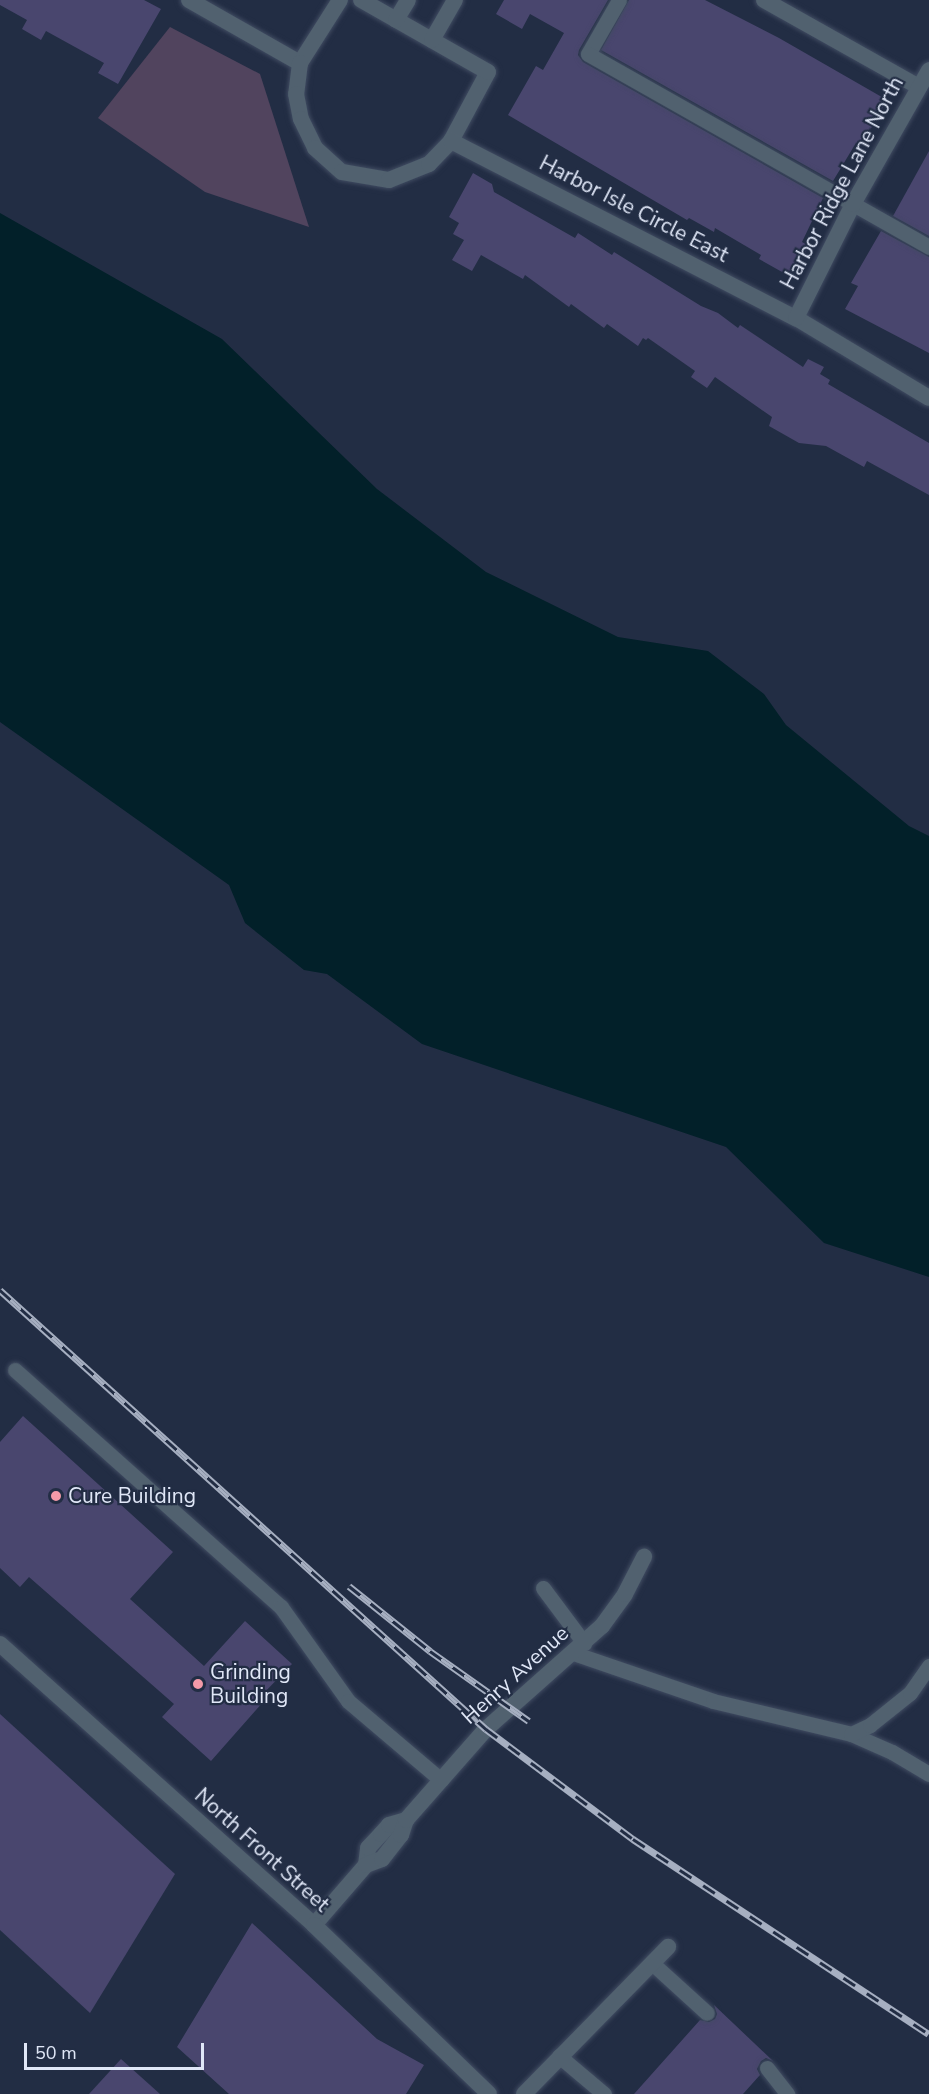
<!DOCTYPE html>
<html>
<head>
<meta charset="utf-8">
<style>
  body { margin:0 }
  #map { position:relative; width:929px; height:2094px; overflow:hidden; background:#222d44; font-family:"Nunito Sans",sans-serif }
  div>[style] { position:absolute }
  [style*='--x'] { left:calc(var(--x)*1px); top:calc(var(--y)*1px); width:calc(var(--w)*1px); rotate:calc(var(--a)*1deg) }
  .green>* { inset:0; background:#51445e }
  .water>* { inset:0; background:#022029 }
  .building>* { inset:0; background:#49466e }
  .roads { filter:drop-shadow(0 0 2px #404b61) drop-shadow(0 0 2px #404b61) }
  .service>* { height:15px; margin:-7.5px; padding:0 7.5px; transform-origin:7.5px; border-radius:7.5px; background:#51616f }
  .minor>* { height:16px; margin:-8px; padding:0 8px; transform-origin:8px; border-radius:8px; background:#51616f }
  .tertiary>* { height:16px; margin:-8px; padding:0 8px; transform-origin:8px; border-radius:8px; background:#51616f }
  .rail>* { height:7px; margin-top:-3.5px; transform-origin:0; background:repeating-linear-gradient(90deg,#222d44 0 14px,#a6afc1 0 28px); box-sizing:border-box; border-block:2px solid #a6afc1 }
  .dots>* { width:16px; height:16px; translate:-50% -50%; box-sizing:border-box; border:3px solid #222d44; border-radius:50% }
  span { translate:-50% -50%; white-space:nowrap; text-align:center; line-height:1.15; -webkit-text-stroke:4.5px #222d44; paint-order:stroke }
  .street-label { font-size:21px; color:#e0e7f7 }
  .poi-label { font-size:21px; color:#e0e7f7 }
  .left { translate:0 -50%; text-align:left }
  .scale { position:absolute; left:24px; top:2043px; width:180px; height:27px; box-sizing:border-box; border:3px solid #e0e7f7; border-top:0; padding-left:8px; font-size:18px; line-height:21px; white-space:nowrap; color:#e0e7f7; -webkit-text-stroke:4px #222d44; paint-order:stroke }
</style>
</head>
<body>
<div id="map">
  <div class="green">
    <div style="clip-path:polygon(170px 27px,260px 74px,309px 227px,205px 192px,98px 118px)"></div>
  </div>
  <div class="water">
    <div style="clip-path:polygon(0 213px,222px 339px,377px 489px,486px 572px,618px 637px,708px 651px,764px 694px,786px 725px,909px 826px,929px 836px,929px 1277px,824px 1243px,726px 1147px,422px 1044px,327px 974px,304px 970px,245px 923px,229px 885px,0 722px)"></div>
  </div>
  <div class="building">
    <div style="clip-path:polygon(0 0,144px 0,161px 9px,118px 84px,98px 73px,104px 63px,46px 31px,41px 40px,22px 29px,27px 20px,0 5px)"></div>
    <div style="clip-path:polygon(504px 0,608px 0,579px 50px,578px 55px,583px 62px,823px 198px,802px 242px,809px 246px,791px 277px,759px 259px,761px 255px,715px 228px,714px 232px,689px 218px,687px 220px,508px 115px,536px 66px,543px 70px,564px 33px,530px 14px,522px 29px,496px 14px)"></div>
    <div style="clip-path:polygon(629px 0,705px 0,779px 38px,887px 100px,861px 146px,856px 143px,833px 181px,601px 50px)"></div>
    <div style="clip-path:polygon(929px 151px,929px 236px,893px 216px)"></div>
    <div style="clip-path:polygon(473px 173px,492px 184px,494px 192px,575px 238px,578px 233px,612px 255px,614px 252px,701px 306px,718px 313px,738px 328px,740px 325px,803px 367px,808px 359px,824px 367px,820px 374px,830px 380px,828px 384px,929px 443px,929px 495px,867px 461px,864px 467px,826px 446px,799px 443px,769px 426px,772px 417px,715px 377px,707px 388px,691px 377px,695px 371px,648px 338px,646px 340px,643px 338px,638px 346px,607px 324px,604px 328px,571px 304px,569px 307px,525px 275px,523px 279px,481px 255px,472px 271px,452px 260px,464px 240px,453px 234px,459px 223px,449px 217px)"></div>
    <div style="clip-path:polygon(881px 231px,929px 257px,929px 353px,845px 309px,858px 286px,851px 283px)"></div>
    <div style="clip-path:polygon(23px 1416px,173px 1552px,130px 1599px,204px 1666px,245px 1621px,292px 1664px,260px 1697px,264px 1701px,211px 1761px,162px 1717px,174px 1704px,29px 1577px,20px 1587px,0 1568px,0 1442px)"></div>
    <div style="clip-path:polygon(0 1714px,175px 1874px,90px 2013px,0 1930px)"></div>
    <div style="clip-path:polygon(252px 1923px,377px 2039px,424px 2065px,406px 2094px,229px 2094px,177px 2047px)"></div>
    <div style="clip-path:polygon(714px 2005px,773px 2061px,766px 2058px,761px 2061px,757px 2069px,760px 2075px,743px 2094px,634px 2094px,700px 2020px,709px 2022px,715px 2019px,717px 2014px)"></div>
    <div style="clip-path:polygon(121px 2059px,160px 2094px,89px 2094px)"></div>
  </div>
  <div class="roads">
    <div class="service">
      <div style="--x:619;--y:0;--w:62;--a:119.9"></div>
      <div style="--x:588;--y:54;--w:392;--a:29.5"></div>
      <div style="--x:15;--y:1370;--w:356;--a:41.7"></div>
      <div style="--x:281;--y:1607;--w:115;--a:54.5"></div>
      <div style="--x:348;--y:1701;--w:122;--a:40.3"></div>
      <div style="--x:543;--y:1588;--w:69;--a:53.3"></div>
      <div style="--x:573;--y:1653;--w:148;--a:18.9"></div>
      <div style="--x:713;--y:1701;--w:142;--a:13.4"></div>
      <div style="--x:851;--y:1734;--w:45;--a:23.7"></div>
      <div style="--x:892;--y:1752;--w:43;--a:30.7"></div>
      <div style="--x:851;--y:1734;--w:21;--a:-25"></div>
      <div style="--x:870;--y:1725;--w:51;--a:-38.7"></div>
      <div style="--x:910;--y:1693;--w:33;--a:-55"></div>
      <div style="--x:652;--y:1963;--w:74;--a:42.3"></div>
      <div style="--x:559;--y:2056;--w:59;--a:40.2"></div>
      <div style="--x:767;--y:2068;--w:33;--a:52"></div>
    </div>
    <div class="minor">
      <div style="--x:189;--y:0;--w:128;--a:29.6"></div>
      <div style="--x:340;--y:0;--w:75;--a:122.4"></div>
      <div style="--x:300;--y:63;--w:31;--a:97"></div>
      <div style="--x:296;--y:94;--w:25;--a:79"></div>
      <div style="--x:301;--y:119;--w:32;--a:64"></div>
      <div style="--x:315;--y:148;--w:36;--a:42"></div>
      <div style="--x:342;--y:172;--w:48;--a:9.7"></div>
      <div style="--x:389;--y:180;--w:43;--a:-21.8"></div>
      <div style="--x:429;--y:164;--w:32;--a:-46"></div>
      <div style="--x:451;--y:141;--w:78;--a:-61.8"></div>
      <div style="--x:488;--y:72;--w:146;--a:-150.4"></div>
      <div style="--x:764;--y:0;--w:178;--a:29.3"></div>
      <div style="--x:396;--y:20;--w:23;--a:-59"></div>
      <div style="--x:432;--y:40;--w:46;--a:-60.1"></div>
      <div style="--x:451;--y:141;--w:388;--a:27.2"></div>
      <div style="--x:796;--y:318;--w:155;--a:31"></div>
      <div style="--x:796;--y:318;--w:127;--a:-63.4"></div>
      <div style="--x:853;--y:204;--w:154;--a:-60.4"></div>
      <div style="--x:366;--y:1865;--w:17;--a:-83"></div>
      <div style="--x:368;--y:1848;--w:19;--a:-47"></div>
      <div style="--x:381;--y:1834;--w:12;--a:-48"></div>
      <div style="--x:389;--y:1825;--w:18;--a:-16"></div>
      <div style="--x:314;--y:1925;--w:79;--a:-49.1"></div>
      <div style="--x:366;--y:1865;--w:17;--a:-21"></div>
      <div style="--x:382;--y:1859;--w:31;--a:-52"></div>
      <div style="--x:401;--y:1835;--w:16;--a:-72"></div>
      <div style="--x:406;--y:1820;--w:121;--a:-48.7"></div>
      <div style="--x:486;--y:1729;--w:155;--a:-41.6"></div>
      <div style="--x:602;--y:1626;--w:39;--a:-54"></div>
      <div style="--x:625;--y:1594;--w:42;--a:-62.8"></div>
      <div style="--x:524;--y:2094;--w:206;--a:-45.6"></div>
    </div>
    <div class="tertiary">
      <div style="--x:0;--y:1644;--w:421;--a:41.8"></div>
      <div style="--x:314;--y:1925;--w:243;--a:44"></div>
    </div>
  </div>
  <div class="rail">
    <div style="--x:0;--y:1290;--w:655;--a:42.09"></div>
    <div style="--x:486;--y:1729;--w:184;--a:36.8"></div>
    <div style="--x:633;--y:1839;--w:354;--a:33.4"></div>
    <div style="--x:349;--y:1586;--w:104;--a:38.7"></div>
    <div style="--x:430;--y:1651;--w:121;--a:35.3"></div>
  </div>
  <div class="dots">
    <div style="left:56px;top:1496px;background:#f39aa8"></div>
    <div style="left:198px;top:1684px;background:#f39aa8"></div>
  </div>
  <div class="street-label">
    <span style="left:842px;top:183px;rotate:-62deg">Harbor Ridge Lane North</span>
    <span style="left:634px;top:209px;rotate:27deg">Harbor Isle Circle East</span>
    <span style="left:515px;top:1675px;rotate:-42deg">Henry Avenue</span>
    <span style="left:262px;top:1850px;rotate:42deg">North Front Street</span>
  </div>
  <div class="poi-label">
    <span class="left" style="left:68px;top:1496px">Cure Building</span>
    <span class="left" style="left:210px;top:1684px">Grinding<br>Building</span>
  </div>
  <div class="scale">50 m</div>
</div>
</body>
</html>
